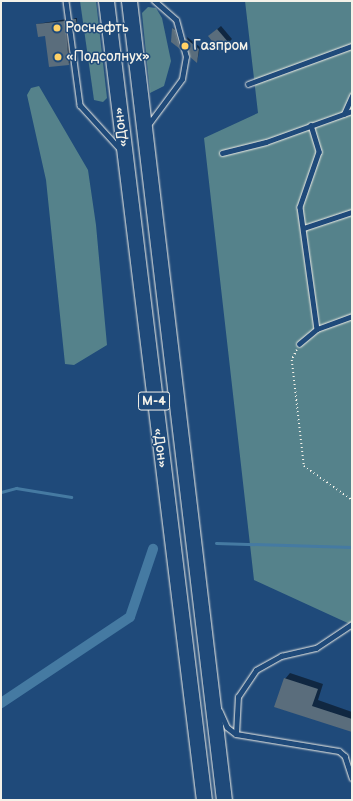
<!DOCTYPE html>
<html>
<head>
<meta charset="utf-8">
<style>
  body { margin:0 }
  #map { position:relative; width:353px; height:801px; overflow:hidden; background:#1f4a7a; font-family:"Balsamiq Sans",sans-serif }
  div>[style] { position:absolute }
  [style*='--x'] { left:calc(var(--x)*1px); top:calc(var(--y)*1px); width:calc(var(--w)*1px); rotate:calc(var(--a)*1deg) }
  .green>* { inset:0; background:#55828b }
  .shadow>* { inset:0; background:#0007 }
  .stream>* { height:3px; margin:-1.5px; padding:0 1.5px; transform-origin:1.5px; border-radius:1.5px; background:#457aa2 }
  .canal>* { height:10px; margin:-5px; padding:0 5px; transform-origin:5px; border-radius:5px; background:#457aa2 }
  .building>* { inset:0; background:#5a6d7c }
  .path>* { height:1.5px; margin-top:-0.75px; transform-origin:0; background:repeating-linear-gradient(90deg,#f4f1e8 0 1px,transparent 0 4px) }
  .roads { filter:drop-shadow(0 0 1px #f4f1e8) drop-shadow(0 0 1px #f4f1e8) }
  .service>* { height:4.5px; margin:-2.25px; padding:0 2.25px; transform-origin:2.25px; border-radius:2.25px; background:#1f4a7a }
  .trunk>* { height:15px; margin:-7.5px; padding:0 7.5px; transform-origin:7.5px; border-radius:7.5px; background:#1f4a7a }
  .dots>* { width:11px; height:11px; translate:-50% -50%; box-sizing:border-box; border:2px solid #1f4a7a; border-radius:50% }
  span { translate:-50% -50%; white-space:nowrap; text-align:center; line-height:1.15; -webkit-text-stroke:3px #1f4a7a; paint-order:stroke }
  .shield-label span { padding:1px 3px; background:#1f4a7a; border:1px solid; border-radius:3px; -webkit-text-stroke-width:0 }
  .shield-label { font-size:13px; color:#f4f1e8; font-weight:700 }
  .poi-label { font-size:14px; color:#f4f1e8 }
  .left { translate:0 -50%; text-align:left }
  .street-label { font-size:14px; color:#f4f1e8 }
  .frame { position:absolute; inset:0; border:2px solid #f4f1e8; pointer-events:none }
</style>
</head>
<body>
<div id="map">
  <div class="green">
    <div style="clip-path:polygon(80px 1px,96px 1px,107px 98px,103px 102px,94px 100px)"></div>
    <div style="clip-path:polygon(245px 1px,352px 1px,352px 625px,254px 580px,204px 138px,258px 113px)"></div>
    <div style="clip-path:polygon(148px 7px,156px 8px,162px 18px,171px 61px,164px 86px,150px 93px,142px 13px)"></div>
    <div style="clip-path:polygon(39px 86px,88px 170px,96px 225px,107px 345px,74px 365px,65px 364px,46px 180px,27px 95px,31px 88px)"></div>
  </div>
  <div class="shadow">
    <div style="clip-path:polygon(75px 18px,77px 18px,77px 31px,73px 20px)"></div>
    <div style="clip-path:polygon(67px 19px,71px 61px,69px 64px,37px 24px)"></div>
    <div style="clip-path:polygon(221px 26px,232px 39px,228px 43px,209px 36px)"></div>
    <div style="clip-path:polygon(174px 27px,181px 47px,180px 48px,172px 42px)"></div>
    <div style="clip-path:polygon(187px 37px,200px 47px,197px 62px,191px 56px)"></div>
    <div style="clip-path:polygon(290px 673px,323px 684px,318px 700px,352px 712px,352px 731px,276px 707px,285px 679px)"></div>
  </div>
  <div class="stream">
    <div style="--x:1;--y:492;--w:16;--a:-15"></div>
    <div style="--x:16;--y:488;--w:56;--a:9.3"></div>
    <div style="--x:216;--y:543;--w:136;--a:1.7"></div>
  </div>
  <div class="canal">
    <div style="--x:1;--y:703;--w:155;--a:-33.7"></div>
    <div style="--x:130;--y:617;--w:72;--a:-71.3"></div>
  </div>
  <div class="building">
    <div style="clip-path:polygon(72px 19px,76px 19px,78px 32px,74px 32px)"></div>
    <div style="clip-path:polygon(65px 21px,69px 65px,49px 67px,45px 36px,38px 37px,36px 24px)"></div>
    <div style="clip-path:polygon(172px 28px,175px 30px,180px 49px,171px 42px)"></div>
    <div style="clip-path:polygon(217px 29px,229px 43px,220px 51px,208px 36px)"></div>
    <div style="clip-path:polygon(185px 38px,199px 49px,197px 63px,190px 57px)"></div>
    <div style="clip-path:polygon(284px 678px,318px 689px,312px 706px,352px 719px,352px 732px,274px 707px)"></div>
  </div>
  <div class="path">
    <div style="--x:297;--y:350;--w:11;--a:117"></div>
    <div style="--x:292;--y:360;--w:107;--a:83.5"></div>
    <div style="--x:304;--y:466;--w:59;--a:35.3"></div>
  </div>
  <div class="roads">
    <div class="service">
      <div style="--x:66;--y:1;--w:105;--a:82.3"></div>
      <div style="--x:80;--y:105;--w:59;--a:47.7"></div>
      <div style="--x:248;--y:84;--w:111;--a:-20.1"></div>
      <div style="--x:344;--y:114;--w:20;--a:-66"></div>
      <div style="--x:148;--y:125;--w:57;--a:-53.5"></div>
      <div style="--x:182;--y:79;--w:22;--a:-80"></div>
      <div style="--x:186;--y:57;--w:38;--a:-105"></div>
      <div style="--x:176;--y:20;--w:29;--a:-139"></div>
      <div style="--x:311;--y:125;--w:28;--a:73"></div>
      <div style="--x:319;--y:152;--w:58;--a:109.1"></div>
      <div style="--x:300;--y:207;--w:123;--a:82.1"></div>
      <div style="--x:222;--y:153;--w:45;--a:-14"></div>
      <div style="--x:266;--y:142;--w:91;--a:-19.8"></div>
      <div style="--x:304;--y:228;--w:51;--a:-18.4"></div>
      <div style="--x:299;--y:344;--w:23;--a:-40"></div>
      <div style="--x:317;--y:329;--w:37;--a:-20"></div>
      <div style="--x:220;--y:711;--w:17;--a:66"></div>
      <div style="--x:227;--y:727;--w:11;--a:38"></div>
      <div style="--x:236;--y:734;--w:104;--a:9.4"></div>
      <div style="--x:339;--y:751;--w:8;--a:40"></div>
      <div style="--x:345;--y:756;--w:23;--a:72"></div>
      <div style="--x:236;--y:734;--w:37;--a:-87"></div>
      <div style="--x:238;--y:697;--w:32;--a:-56"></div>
      <div style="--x:256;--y:670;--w:29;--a:-29"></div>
      <div style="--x:281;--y:656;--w:36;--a:-13"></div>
      <div style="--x:316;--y:648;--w:43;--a:-33.7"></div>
    </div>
    <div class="trunk">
      <div style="--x:106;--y:1;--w:805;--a:83.01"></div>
      <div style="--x:129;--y:1;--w:805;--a:83.22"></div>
    </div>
  </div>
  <div class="dots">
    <div style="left:57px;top:28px;background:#ffd166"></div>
    <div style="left:185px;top:46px;background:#ffd166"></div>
    <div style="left:58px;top:57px;background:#ffd166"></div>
  </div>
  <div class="shield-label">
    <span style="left:154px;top:401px">М-4</span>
  </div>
  <div class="poi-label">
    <span class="left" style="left:65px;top:28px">Роснефть</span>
    <span class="left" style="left:193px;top:46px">Газпром</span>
    <span class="left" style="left:66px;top:57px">«Подсолнух»</span>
  </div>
  <div class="street-label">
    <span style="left:121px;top:127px;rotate:-97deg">«Дон»</span>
    <span style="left:160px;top:448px;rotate:83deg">«Дон»</span>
  </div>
  <div class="frame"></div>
</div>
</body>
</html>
